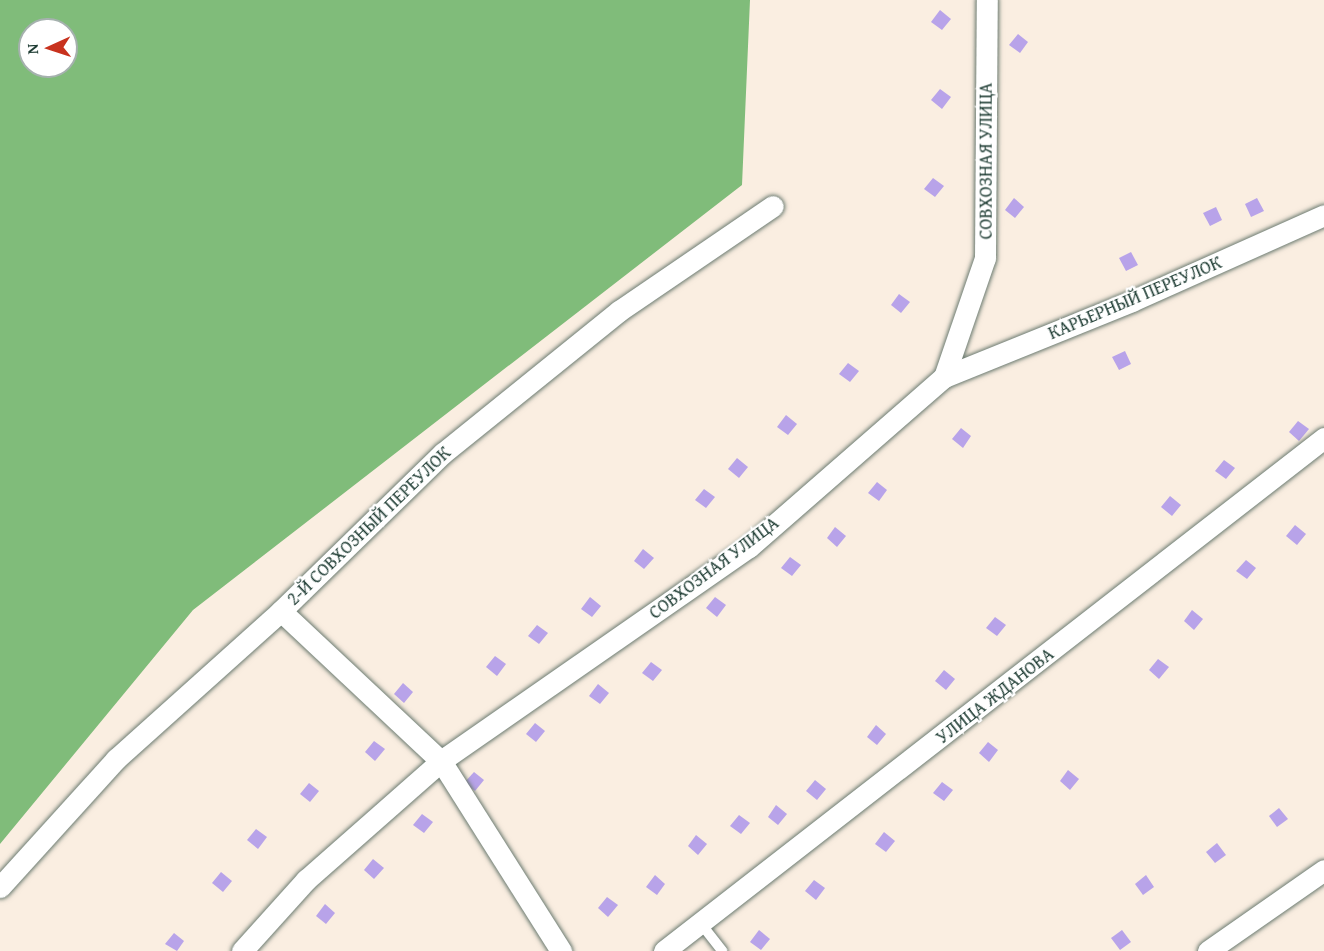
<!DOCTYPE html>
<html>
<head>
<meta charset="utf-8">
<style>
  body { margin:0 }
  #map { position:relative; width:1324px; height:951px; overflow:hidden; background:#faeee1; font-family:"Gentium Book Plus",serif }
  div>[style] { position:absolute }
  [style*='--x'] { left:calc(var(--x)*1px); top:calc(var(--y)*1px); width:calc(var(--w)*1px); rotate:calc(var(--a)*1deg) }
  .forest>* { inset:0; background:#80bc7a }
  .building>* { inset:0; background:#b8a3e9 }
  .roads { filter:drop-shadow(0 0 2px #6c7b71) drop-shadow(0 0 2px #6c7b71) }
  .lane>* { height:10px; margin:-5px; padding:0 5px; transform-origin:5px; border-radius:5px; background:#fff }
  .street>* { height:21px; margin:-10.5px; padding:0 10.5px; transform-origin:10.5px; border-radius:10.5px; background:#fff }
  span { translate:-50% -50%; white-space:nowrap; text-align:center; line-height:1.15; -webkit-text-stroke:4.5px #fff; paint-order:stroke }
  .street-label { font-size:18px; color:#1f3d34 }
  .north { position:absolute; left:18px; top:18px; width:60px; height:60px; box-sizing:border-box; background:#fff; border:2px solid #a5b1ae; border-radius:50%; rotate:267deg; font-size:16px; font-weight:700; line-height:24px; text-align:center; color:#1f3d34 }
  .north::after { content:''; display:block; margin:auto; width:21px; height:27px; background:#c8321e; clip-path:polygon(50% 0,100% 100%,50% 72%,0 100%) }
</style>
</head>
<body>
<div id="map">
  <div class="forest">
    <div style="clip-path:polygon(evenodd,0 0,750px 0,742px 185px,193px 610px,0 844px,0 0,30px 30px,66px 30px,66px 66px,30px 66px,30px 30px)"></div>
  </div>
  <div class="building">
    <div style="clip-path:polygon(940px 10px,951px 19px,942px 30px,931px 22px)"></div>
    <div style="clip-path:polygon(1018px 34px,1028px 42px,1020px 53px,1009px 45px)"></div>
    <div style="clip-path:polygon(940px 89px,951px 97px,942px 109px,931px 100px)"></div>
    <div style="clip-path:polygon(933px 178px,944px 186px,935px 197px,924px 189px)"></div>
    <div style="clip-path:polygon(1014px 198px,1024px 207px,1015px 218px,1005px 210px)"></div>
    <div style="clip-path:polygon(1257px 198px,1264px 211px,1251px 217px,1245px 204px)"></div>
    <div style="clip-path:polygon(1216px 207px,1222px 220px,1210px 226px,1203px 213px)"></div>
    <div style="clip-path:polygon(1131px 252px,1138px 265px,1126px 271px,1119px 258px)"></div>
    <div style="clip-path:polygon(899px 294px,910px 302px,901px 313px,891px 305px)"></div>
    <div style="clip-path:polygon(1125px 351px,1131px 364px,1119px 370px,1112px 357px)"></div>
    <div style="clip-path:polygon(848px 363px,859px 371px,850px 382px,839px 374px)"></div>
    <div style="clip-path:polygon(786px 415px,797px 424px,788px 435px,777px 427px)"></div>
    <div style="clip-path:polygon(1298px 421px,1309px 429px,1299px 441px,1289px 432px)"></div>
    <div style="clip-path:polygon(961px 428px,971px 436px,963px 448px,952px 439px)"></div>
    <div style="clip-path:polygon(737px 458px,748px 467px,739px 478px,728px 469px)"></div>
    <div style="clip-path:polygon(1224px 460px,1235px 468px,1226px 479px,1215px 471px)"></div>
    <div style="clip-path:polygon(877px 482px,887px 490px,879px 501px,868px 493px)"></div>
    <div style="clip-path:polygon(704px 489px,715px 497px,706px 508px,695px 500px)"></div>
    <div style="clip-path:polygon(1170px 496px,1181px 505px,1172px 516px,1161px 507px)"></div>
    <div style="clip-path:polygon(1295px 525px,1306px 534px,1297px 545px,1286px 536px)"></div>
    <div style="clip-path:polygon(835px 527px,846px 536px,837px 547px,827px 538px)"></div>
    <div style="clip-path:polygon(643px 549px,654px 558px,644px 569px,634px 561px)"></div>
    <div style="clip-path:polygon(790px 557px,801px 565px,792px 576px,781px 568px)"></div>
    <div style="clip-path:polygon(1246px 560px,1256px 568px,1247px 579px,1236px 571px)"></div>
    <div style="clip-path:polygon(590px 597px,601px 606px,592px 617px,581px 609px)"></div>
    <div style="clip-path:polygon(715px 597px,726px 605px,717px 617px,706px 608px)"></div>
    <div style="clip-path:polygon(1192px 610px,1203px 619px,1194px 630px,1184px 621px)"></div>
    <div style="clip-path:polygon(995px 617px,1006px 625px,997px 636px,986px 628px)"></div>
    <div style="clip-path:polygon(537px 625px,548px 633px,539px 644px,528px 636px)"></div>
    <div style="clip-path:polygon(495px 656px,506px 664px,497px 676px,486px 667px)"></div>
    <div style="clip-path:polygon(1158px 659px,1169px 667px,1159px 679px,1149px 670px)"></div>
    <div style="clip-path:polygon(651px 662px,662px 670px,653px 681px,642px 673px)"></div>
    <div style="clip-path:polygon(944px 670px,955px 679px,946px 690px,935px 681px)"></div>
    <div style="clip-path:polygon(403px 683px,413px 692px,404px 703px,394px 694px)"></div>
    <div style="clip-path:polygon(598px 684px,609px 693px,600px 704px,589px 696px)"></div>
    <div style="clip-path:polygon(535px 723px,545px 731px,536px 742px,526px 734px)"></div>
    <div style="clip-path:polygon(876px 725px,886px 734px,877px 745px,867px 737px)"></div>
    <div style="clip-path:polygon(374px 741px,385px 749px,375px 761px,365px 752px)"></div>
    <div style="clip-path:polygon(988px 742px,998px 750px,989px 762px,979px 753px)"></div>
    <div style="clip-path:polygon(1068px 770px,1079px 779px,1070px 790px,1060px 781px)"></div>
    <div style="clip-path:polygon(474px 772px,484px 780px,475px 791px,464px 783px)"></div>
    <div style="clip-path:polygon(815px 780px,826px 789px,817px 800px,806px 791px)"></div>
    <div style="clip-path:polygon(942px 782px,953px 790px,944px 801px,933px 793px)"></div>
    <div style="clip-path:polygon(309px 783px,319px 791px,310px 802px,300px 794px)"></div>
    <div style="clip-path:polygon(776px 805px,787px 814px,778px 825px,768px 817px)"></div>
    <div style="clip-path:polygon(1279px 808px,1288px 819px,1277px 827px,1269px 816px)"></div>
    <div style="clip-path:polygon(422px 814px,433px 822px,424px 833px,413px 825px)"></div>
    <div style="clip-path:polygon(739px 815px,750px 823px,741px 834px,730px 826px)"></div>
    <div style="clip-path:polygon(256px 829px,267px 837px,258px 849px,247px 840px)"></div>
    <div style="clip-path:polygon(884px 832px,895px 841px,886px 852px,875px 844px)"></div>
    <div style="clip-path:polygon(696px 835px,707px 844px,698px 855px,688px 846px)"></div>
    <div style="clip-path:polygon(1217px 843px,1226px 855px,1215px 863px,1206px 852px)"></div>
    <div style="clip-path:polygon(373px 859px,384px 868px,374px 879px,364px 870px)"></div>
    <div style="clip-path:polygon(221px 872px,232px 881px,223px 892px,212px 883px)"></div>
    <div style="clip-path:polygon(655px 875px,665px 884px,657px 895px,646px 887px)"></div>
    <div style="clip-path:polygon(1146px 875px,1154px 887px,1143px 895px,1135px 884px)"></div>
    <div style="clip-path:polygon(814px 880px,825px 888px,816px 900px,805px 891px)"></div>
    <div style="clip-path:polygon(607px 897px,618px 905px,608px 917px,598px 908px)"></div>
    <div style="clip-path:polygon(325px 904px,335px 913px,326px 924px,316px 916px)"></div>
    <div style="clip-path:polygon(759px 930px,770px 939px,761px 950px,750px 942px)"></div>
    <div style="clip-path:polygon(1122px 930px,1131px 942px,1120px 950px,1111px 938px)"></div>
    <div style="clip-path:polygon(174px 933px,184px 941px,177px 951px,165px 944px)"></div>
  </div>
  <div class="roads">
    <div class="lane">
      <div style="--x:702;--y:925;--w:33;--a:52"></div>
    </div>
    <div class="street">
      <div style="--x:944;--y:377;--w:203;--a:-22"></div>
      <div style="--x:1132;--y:301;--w:210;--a:-24.1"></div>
      <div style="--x:281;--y:611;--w:219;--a:43.2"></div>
      <div style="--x:441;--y:761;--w:225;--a:57.7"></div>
      <div style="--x:0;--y:887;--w:173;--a:-47.8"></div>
      <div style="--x:116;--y:759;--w:222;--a:-41.9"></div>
      <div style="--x:281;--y:611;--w:226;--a:-44.3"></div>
      <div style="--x:443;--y:453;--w:226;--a:-38.9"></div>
      <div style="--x:619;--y:311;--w:186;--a:-34.3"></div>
      <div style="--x:242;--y:951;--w:96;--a:-48"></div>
      <div style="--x:306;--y:880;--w:180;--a:-41.4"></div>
      <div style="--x:441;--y:761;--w:375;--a:-34.8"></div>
      <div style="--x:749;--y:547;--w:259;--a:-41.1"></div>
      <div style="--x:944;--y:377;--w:126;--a:-71"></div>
      <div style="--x:985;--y:258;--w:258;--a:-89.6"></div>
      <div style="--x:664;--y:951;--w:836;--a:-37.86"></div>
      <div style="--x:1208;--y:951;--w:141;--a:-34.9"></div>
    </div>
  </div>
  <div class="street-label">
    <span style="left:986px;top:161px;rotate:-90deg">СОВХОЗНАЯ УЛИЦА</span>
    <span style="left:1135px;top:298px;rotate:-23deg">КАРЬЕРНЫЙ ПЕРЕУЛОК</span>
    <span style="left:369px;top:526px;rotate:-44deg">2-Й СОВХОЗНЫЙ ПЕРЕУЛОК</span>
    <span style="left:714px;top:568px;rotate:-37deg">СОВХОЗНАЯ УЛИЦА</span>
    <span style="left:995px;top:696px;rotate:-38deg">УЛИЦА ЖДАНОВА</span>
  </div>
  <div class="north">N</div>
</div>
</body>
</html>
